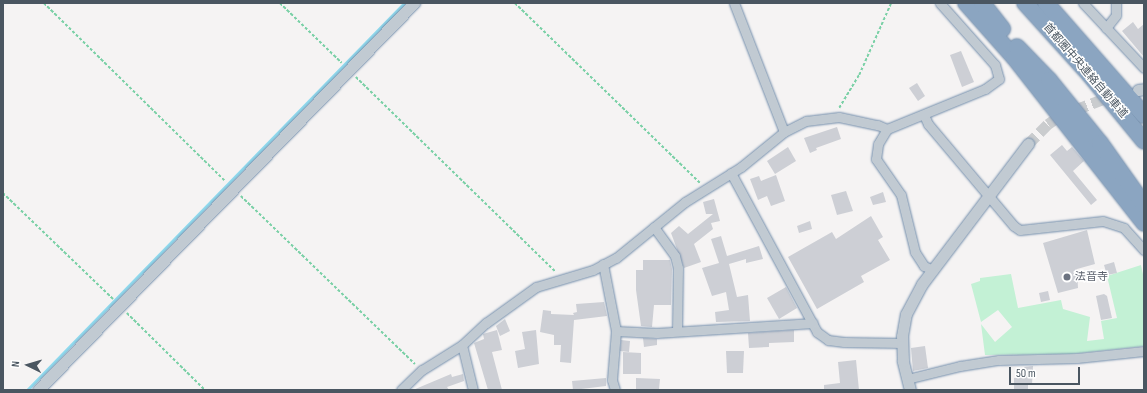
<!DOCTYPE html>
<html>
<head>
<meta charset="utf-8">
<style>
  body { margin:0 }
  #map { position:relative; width:1147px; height:393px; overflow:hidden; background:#f5f3f3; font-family:"Sofia Sans Condensed","Noto Sans JP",sans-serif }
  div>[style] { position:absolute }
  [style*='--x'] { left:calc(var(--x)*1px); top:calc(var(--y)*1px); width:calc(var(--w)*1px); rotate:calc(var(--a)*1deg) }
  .green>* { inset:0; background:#c3f1d5 }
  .stream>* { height:3px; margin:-1.5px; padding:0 1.5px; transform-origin:1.5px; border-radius:1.5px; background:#90daee }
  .building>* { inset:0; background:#cdcfd5 }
  .tertiary-tunnel>* { height:11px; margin-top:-5.5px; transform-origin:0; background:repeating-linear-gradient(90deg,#caccce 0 11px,transparent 0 16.5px) }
  .path>* { height:1.5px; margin-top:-0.75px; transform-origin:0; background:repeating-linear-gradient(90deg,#7ad0a6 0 3px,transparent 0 5px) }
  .roads { filter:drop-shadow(0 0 1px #7690ad) drop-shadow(0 0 1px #7690ad) }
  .minor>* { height:9px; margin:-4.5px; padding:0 4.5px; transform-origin:4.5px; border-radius:4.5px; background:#c1cad2 }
  .tertiary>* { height:11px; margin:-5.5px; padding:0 5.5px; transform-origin:5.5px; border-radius:5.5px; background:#c1cad2 }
  .motorway>* { height:16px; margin:-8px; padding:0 8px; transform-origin:8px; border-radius:8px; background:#8ba5c1 }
  .dots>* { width:11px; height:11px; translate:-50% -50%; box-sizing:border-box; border:2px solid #fff; border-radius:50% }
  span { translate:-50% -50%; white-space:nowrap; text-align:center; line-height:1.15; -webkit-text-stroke:3px #fff; paint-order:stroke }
  .street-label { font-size:11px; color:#4a5661 }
  .worship-label { font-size:11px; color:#5b616d }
  .left { translate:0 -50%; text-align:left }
  .frame { position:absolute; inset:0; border:4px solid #4a5661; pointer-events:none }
  .north { position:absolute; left:8px; top:345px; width:40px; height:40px; -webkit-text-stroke:3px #fff; paint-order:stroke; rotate:275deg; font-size:11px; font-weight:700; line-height:16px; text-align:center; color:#4a5661 }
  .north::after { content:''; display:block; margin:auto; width:14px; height:18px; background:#4a5661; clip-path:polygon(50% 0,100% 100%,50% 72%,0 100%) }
  .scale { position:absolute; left:1009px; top:367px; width:71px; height:18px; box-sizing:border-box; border:2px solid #4a5661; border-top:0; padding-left:5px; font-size:12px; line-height:14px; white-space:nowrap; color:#4a5661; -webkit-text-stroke:3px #fff; paint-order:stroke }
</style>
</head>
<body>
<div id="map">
  <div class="green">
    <div style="clip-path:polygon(1141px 265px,1144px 279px,1144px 346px,1071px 354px,985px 355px,981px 324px,995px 342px,1012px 327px,998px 310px,981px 322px,971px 284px,980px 281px,980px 278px,1011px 274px,1018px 308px,1061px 300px,1063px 309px,1090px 317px,1087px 341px,1104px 339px,1101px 321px,1117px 318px,1107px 276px)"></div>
  </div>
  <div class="stream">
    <div style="--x:27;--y:390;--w:540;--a:-45.75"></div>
  </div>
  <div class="building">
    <div style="clip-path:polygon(1133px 22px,1138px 29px,1144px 24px,1144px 57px,1122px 31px)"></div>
    <div style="clip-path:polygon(961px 51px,974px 82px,962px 87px,950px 55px)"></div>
    <div style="clip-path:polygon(917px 83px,925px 96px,918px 101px,909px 88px)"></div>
    <div style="clip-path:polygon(837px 127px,841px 139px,816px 148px,817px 150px,810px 153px,804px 138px)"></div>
    <div style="clip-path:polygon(1062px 145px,1067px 151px,1072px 147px,1084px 161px,1073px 171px,1097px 200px,1091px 205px,1050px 155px)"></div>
    <div style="clip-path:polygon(788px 147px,796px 161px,775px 174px,767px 161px)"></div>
    <div style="clip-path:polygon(776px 175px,785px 201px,771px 206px,767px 196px,758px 200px,750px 179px,759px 176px,761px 181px)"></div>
    <div style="clip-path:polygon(846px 191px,853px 211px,837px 215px,831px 195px)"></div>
    <div style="clip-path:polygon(883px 192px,886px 202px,873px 205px,870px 197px)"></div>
    <div style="clip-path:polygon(714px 199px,720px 221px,711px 223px,713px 229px,694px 244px,701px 262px,684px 268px,671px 233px,679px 226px,688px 234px,713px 214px,706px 214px,703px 202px)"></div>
    <div style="clip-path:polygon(871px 216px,883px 237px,878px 240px,890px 260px,861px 276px,864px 282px,817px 309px,788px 257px,832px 232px,836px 239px)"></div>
    <div style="clip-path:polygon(810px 221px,812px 229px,799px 233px,797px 226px)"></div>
    <div style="clip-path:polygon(1087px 230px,1095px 264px,1077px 269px,1078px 288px,1058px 293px,1043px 243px)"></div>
    <div style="clip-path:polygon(721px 236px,727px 256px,759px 246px,763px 259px,746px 263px,746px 259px,729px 264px,737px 297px,748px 295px,750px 321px,716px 322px,715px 312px,729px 310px,726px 292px,712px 296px,702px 268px,719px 263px,711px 239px)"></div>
    <div style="clip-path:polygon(643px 260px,670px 260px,672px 269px,671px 305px,654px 305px,652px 327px,641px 326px,636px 290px,636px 270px,643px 270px)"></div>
    <div style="clip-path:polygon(1114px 262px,1117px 273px,1107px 275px,1104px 265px)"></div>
    <div style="clip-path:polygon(786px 287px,797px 308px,779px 319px,767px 298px)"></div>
    <div style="clip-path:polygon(1048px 291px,1050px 300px,1041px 302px,1039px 293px)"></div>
    <div style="clip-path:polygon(1104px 294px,1107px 296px,1112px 318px,1101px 320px,1096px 296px)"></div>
    <div style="clip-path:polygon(604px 302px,607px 316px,574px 320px,571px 363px,560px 362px,561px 345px,554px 345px,554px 335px,540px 332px,543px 310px,551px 311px,551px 314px,574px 315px,573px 313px,577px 312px,576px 304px)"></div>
    <div style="clip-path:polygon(505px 319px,510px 331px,500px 336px,496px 326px)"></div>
    <div style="clip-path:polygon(497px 330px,502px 350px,492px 352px,502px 390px,488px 390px,474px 343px,484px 339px,483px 334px)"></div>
    <div style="clip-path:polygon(536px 330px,539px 364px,518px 368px,515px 351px,525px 349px,522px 332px)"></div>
    <div style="clip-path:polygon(794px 330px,794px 342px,769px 343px,769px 347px,749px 348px,748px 333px)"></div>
    <div style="clip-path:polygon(643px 338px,657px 339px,657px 345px,644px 347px)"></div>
    <div style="clip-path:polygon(621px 340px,630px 341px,629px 352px,620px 351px)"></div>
    <div style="clip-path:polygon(925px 346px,928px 368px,913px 371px,911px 348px)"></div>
    <div style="clip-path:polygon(726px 351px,744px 351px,743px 373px,727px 373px)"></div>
    <div style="clip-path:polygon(623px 352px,641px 353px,641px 374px,623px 374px)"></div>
    <div style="clip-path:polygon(856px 360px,859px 390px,824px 390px,824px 385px,840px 383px,838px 362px)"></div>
    <div style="clip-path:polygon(1033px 366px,1032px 385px,1028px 385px,1028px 390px,1014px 390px,1014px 378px,1024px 377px,1024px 367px)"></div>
    <div style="clip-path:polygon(451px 374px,452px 377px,463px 374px,464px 381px,447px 387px,449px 390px,413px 390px)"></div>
    <div style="clip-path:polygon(606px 378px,606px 386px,573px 390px,572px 381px)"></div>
    <div style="clip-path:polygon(636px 378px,660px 379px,659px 389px,636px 390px)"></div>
  </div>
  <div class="tertiary-tunnel">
    <div style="--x:1028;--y:144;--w:28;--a:-45"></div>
    <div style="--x:1048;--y:124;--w:16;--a:-35"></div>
    <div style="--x:1061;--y:115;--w:57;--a:-20.7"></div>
  </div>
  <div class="path">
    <div style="--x:44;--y:3;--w:255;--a:44.5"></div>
    <div style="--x:280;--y:3;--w:86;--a:44.1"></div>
    <div style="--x:515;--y:3;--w:258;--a:44.2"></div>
    <div style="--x:356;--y:77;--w:278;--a:44.3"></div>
    <div style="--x:839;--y:108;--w:39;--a:-59"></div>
    <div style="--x:859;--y:75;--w:79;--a:-66"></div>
    <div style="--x:3;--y:193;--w:153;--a:43.9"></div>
    <div style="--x:241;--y:196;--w:242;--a:44"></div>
    <div style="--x:127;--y:313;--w:110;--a:44.6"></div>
  </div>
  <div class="roads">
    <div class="minor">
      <div style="--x:734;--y:3;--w:138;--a:68.8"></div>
      <div style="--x:1083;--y:3;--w:89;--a:46.8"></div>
      <div style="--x:1106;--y:28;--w:16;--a:-52"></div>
      <div style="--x:1116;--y:15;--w:12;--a:-90"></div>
      <div style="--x:924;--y:115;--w:10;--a:66"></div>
      <div style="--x:928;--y:124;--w:133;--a:49.9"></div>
      <div style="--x:1014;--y:226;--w:7;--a:34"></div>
      <div style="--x:1020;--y:230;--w:83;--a:-6.2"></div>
      <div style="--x:1103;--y:221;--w:22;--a:18"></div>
      <div style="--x:1124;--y:228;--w:30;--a:48"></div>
      <div style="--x:731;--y:173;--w:181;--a:61.6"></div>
      <div style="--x:817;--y:332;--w:14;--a:36"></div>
      <div style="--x:828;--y:340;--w:16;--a:7"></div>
      <div style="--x:844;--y:342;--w:58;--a:1"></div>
      <div style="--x:654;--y:227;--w:36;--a:54"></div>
      <div style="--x:675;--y:256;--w:12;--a:76"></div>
      <div style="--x:678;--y:268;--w:63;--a:90.9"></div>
      <div style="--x:603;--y:264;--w:68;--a:79"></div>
      <div style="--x:616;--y:331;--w:49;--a:94.7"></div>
      <div style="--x:612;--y:380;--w:10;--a:73"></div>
      <div style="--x:933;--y:270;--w:10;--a:-156"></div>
      <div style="--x:924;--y:266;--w:17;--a:-123"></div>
      <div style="--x:915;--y:252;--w:59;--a:-103.8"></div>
      <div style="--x:901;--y:195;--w:44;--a:-124.8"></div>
      <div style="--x:876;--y:159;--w:15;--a:-82"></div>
      <div style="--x:878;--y:144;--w:17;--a:-59"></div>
      <div style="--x:887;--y:129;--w:106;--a:-22.2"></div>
      <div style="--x:985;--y:89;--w:17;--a:-36"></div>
      <div style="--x:999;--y:79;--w:15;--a:-106"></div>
      <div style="--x:995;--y:65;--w:83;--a:-131.6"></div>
      <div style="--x:616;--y:331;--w:41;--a:2.8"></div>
      <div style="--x:657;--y:333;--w:156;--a:-3.7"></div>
      <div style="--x:462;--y:345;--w:46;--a:76.3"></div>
      <div style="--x:907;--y:379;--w:55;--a:-13.8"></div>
      <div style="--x:960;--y:366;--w:39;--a:-9"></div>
      <div style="--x:999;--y:360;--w:78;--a:-1.5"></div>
      <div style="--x:1077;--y:358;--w:67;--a:-6"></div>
      <div style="--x:401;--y:390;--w:29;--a:-44"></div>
      <div style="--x:422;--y:370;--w:47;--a:-32"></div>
      <div style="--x:462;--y:345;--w:33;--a:-43"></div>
      <div style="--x:486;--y:323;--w:62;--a:-35.8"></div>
      <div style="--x:536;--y:287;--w:59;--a:-16.6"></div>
      <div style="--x:593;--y:270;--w:26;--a:-28"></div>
      <div style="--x:616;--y:258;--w:89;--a:-39.1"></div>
      <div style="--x:685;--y:202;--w:66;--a:-32"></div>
      <div style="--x:741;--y:167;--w:55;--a:-39.1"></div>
      <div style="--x:784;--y:132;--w:25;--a:-27"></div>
      <div style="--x:806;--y:121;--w:33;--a:-7"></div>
      <div style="--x:839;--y:117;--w:40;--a:12"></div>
      <div style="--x:878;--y:125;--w:10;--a:24"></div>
    </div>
    <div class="tertiary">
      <div style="--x:1138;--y:90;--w:6;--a:-9"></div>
      <div style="--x:38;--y:390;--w:540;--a:-45.83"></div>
      <div style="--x:910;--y:390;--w:30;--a:-104"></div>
      <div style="--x:903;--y:361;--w:25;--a:-92"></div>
      <div style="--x:902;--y:336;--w:22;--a:-80"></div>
      <div style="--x:906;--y:314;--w:34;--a:-62"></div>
      <div style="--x:922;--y:284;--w:176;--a:-52.9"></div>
    </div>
    <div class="motorway">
      <div style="--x:966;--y:3;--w:72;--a:48.4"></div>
      <div style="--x:1014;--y:57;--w:211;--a:51.9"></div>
      <div style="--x:982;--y:3;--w:33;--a:52"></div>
      <div style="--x:1025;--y:3;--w:97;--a:47.9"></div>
      <div style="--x:1090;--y:75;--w:85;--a:50.7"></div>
      <div style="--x:1046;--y:3;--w:149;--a:48.8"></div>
      <div style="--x:1017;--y:47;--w:46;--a:45.9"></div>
      <div style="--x:1049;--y:80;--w:81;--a:51"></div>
      <div style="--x:1100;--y:143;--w:76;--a:54.6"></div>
    </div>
  </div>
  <div class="dots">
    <div style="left:1067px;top:277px;background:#6b7280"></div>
  </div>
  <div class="street-label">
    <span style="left:1085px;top:71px;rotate:49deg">首都圏中央連絡自動車道</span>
  </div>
  <div class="worship-label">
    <span class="left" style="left:1075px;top:277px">法音寺</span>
  </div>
  <div class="frame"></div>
  <div class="north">N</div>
  <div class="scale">50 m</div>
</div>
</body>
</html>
